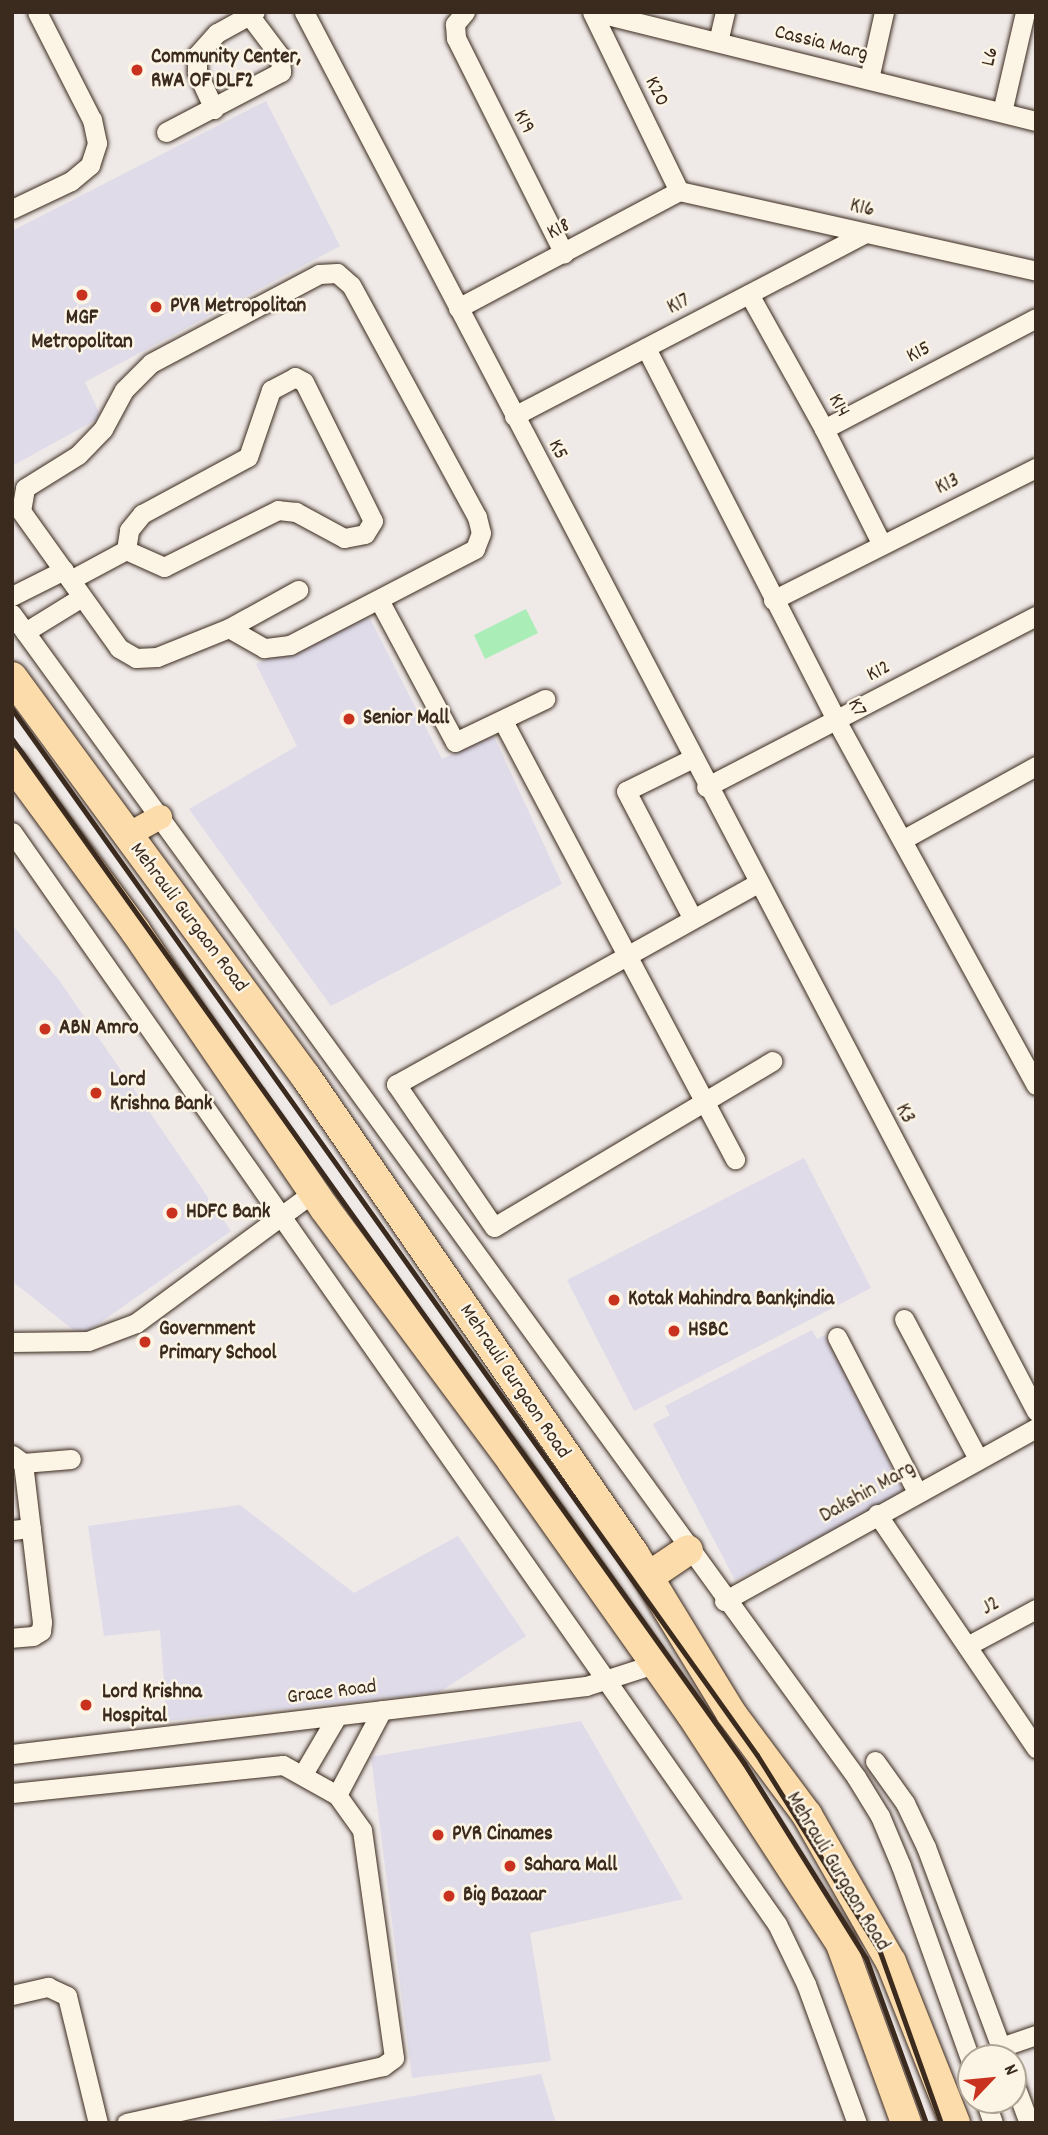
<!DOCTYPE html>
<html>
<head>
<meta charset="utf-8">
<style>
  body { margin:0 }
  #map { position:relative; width:1048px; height:2135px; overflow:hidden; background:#efe9e7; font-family:Dekko,sans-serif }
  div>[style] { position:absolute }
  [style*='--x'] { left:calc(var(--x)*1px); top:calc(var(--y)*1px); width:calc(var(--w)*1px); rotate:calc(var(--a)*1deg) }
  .built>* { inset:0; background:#dfdbe9 }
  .green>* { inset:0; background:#abedb7 }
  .roads { filter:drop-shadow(0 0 2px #3b2a1e) drop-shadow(0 0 2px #3b2a1e) }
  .minor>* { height:19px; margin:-9.5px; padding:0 9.5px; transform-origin:9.5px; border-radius:9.5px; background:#fcf5e5 }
  .major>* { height:24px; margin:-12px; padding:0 12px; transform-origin:12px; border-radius:12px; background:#fddcac }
  .highway>* { height:30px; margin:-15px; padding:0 15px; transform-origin:15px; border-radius:15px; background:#fddcac }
  .rail>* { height:5px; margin:-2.5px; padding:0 2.5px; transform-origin:2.5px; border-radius:2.5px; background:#3b2a1e }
  .dots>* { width:19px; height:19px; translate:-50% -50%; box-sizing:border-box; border:4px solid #fcf5e5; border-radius:50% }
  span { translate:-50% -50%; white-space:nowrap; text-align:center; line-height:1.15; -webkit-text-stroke:5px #fcf5e5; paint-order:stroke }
  .street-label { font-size:21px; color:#3b2a1e }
  .poi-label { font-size:21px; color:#3b2a1e; font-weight:700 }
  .left { translate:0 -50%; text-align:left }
  .frame { position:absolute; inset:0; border:14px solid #3b2a1e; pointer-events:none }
  .north { position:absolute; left:957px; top:2044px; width:70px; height:70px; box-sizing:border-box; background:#fcf5e5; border:2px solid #afa495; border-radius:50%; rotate:64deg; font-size:19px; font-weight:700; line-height:28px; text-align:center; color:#3b2a1e }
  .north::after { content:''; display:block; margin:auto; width:24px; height:32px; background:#c8321e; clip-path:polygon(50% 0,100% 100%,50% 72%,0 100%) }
</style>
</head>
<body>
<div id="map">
  <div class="built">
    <div style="clip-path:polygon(266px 101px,340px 246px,85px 382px,101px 417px,12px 466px,12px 231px)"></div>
    <div style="clip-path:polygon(365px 609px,442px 759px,493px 734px,562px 884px,331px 1006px,189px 809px,297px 746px,256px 664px)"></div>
    <div style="clip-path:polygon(12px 925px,59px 980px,231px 1231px,81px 1336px,12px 1281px)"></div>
    <div style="clip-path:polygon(804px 1158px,871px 1288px,634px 1411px,567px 1280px)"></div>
    <div style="clip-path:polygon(812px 1330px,817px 1339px,825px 1335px,905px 1494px,735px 1580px,653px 1424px,670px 1415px,665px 1406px)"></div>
    <div style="clip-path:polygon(240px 1505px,354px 1593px,458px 1536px,526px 1636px,438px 1693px,167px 1721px,160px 1630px,104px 1636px,88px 1526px)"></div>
    <div style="clip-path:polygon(581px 1721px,683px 1899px,530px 1933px,551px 2061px,412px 2078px,371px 1757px)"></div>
    <div style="clip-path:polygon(541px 2074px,556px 2123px,256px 2123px)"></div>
  </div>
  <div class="green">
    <div style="clip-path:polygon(526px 609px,538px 633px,485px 659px,474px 635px)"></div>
  </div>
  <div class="roads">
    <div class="minor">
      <div style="--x:304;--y:12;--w:1579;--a:62.38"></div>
      <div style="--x:465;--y:12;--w:16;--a:130"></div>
      <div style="--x:455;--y:24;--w:14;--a:86"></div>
      <div style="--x:456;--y:38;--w:241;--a:63.4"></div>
      <div style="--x:592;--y:12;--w:199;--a:64.1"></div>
      <div style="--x:595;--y:12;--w:454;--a:13.9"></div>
      <div style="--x:718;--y:42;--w:31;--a:-77"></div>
      <div style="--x:869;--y:79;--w:69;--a:-77.4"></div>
      <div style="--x:214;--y:109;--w:41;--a:-114.7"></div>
      <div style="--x:197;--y:72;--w:17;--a:-90"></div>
      <div style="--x:197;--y:55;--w:30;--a:-48"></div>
      <div style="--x:217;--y:33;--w:43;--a:-28.9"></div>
      <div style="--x:1002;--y:112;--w:103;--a:-77"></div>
      <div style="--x:166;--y:132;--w:130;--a:-27.6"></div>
      <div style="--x:281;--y:72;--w:16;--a:-94"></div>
      <div style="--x:280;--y:56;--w:51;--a:-127.1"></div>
      <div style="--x:679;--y:191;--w:366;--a:12.6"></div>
      <div style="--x:12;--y:209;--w:65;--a:-25.4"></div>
      <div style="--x:71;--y:181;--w:25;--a:-40"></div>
      <div style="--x:90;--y:165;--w:23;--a:-72"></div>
      <div style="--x:97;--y:143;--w:24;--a:-102"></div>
      <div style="--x:92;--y:120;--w:121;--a:-117"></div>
      <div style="--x:337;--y:273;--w:18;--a:41"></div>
      <div style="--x:351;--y:285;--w:264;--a:61.5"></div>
      <div style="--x:477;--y:517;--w:16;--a:76"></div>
      <div style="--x:481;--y:533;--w:17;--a:111"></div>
      <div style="--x:475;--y:549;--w:208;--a:152.6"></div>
      <div style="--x:290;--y:645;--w:26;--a:173"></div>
      <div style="--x:264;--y:648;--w:40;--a:-150.3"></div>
      <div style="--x:229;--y:628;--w:78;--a:158.1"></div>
      <div style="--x:157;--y:657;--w:21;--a:177"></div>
      <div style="--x:136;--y:658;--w:20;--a:-150"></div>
      <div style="--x:119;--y:648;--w:168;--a:-125.6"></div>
      <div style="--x:21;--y:511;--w:23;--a:-80"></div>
      <div style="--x:25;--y:488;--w:62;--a:-31.9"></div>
      <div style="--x:78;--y:455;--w:36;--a:-46"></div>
      <div style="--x:103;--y:429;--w:44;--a:-61.7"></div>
      <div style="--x:124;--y:390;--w:38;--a:-45"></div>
      <div style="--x:151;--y:363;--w:190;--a:-27.9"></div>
      <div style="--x:319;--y:274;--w:18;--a:-3"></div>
      <div style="--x:749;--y:294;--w:154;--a:60.9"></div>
      <div style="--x:824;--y:429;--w:127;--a:63.4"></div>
      <div style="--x:458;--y:308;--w:250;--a:-27.9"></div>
      <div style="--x:646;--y:348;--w:418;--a:62.9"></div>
      <div style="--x:836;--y:720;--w:416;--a:61.3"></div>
      <div style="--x:514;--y:416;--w:396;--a:-27.5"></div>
      <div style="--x:824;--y:429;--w:239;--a:-27.6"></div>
      <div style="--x:72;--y:579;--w:61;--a:-28.2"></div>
      <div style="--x:126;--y:550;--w:20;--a:-81"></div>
      <div style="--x:129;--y:530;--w:21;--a:-51"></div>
      <div style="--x:142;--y:514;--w:120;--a:-28.3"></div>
      <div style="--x:248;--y:457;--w:71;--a:-71.1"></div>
      <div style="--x:271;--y:390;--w:27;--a:-28"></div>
      <div style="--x:295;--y:377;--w:10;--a:29"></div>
      <div style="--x:304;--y:382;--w:155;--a:63.6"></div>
      <div style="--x:373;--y:521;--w:15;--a:122"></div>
      <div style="--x:365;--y:534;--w:21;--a:169"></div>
      <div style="--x:344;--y:538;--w:55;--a:-151.6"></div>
      <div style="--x:296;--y:512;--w:18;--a:-174"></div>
      <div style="--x:278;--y:510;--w:127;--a:153.4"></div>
      <div style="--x:164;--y:567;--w:42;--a:-155.9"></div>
      <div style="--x:12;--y:596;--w:58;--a:-26.6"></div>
      <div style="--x:379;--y:600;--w:161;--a:61.8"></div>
      <div style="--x:455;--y:742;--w:100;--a:-25.5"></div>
      <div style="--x:773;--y:600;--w:294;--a:-26.7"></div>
      <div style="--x:12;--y:614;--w:1437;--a:54.03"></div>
      <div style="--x:856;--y:1777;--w:46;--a:58.4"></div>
      <div style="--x:880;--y:1816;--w:54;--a:67.2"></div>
      <div style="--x:901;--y:1866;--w:207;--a:70.3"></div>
      <div style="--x:229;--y:628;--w:79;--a:-28.8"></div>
      <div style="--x:25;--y:632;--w:67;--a:-31.6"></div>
      <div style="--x:503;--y:721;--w:496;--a:62.1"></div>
      <div style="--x:691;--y:759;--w:72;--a:153.8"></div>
      <div style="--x:626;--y:791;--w:144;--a:62.4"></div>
      <div style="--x:706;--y:787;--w:372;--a:-27.4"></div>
      <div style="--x:12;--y:832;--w:1333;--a:54.99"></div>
      <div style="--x:777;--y:1924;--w:67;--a:64.2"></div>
      <div style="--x:806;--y:1984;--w:148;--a:69.9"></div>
      <div style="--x:902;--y:840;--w:153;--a:-28.9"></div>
      <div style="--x:756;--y:884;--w:412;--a:150.9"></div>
      <div style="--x:396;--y:1084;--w:173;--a:55.6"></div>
      <div style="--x:494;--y:1227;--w:324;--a:-30.8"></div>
      <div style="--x:904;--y:1319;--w:158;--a:62.1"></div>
      <div style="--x:837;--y:1337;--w:174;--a:62.7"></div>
      <div style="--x:12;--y:1342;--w:76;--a:-0.8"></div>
      <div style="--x:88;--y:1341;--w:51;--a:-20.6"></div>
      <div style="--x:136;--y:1323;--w:221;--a:-36.4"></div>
      <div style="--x:12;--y:1455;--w:14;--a:36"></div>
      <div style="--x:23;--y:1463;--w:160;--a:83.2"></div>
      <div style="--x:42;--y:1622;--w:9;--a:96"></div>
      <div style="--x:41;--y:1631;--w:9;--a:148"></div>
      <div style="--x:33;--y:1636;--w:21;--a:175"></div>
      <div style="--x:23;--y:1463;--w:48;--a:-4.8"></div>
      <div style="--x:877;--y:1514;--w:283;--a:55.8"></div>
      <div style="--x:12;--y:1530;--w:19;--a:-6"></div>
      <div style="--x:724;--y:1601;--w:357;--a:-29"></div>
      <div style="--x:967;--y:1646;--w:78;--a:-28.2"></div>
      <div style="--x:12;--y:1754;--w:578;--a:-6.76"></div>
      <div style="--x:586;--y:1686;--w:71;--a:-17.9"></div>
      <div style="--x:875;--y:1761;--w:52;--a:54.5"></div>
      <div style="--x:905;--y:1803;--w:49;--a:64.5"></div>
      <div style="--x:926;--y:1847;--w:225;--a:69.5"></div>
      <div style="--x:303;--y:1774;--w:67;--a:-59.6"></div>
      <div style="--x:12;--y:1793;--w:272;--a:-5.9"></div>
      <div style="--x:283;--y:1765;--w:62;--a:29.1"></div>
      <div style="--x:337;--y:1795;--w:43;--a:54.5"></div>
      <div style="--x:362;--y:1830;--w:230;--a:82"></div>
      <div style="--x:394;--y:2058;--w:14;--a:144"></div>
      <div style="--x:383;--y:2066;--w:263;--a:167.5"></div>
      <div style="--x:337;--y:1795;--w:96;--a:-62.1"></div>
      <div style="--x:12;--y:1995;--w:37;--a:-13"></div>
      <div style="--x:48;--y:1987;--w:21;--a:25"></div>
      <div style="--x:67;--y:1996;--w:131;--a:76.3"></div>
      <div style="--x:1001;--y:2047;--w:37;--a:-19"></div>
      <div style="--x:1013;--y:2080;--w:46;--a:69.6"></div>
      <div style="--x:985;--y:2100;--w:24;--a:71"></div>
    </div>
    <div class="major">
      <div style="--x:126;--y:836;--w:39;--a:-29"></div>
    </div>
    <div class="highway">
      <div style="--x:12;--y:677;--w:496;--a:53.7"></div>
      <div style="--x:306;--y:1077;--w:579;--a:55.49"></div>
      <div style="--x:634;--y:1554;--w:186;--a:58.6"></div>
      <div style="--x:731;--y:1713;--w:127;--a:53.3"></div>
      <div style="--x:807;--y:1815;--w:169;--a:60.3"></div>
      <div style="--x:891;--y:1962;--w:173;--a:68.3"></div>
      <div style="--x:12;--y:763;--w:210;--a:53.7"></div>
      <div style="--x:136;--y:932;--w:335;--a:55.7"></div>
      <div style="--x:325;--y:1209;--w:314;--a:53.4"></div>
      <div style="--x:512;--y:1461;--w:311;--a:54.7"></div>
      <div style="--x:692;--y:1715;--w:273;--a:56.9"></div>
      <div style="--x:841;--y:1944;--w:190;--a:70"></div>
      <div style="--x:648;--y:1577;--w:48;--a:-34"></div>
    </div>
  </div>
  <div class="rail">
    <div style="--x:12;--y:709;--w:1284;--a:54.54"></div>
    <div style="--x:757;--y:1755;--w:232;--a:58"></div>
    <div style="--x:880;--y:1952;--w:182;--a:70.4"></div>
    <div style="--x:12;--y:739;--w:1259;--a:54.44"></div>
    <div style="--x:744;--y:1763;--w:230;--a:58"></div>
    <div style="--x:866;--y:1958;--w:176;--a:70"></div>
  </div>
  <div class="dots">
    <div style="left:137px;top:70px;background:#c8321e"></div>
    <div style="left:82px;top:295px;background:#c8321e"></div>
    <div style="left:156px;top:307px;background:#c8321e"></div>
    <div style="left:349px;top:719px;background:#c8321e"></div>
    <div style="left:45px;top:1029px;background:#c8321e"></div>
    <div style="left:96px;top:1093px;background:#c8321e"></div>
    <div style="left:172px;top:1213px;background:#c8321e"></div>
    <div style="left:614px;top:1300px;background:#c8321e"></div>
    <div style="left:674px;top:1331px;background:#c8321e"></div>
    <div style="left:145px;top:1342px;background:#c8321e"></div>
    <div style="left:86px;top:1705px;background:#c8321e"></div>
    <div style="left:438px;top:1835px;background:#c8321e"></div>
    <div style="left:510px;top:1866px;background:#c8321e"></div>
    <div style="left:449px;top:1896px;background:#c8321e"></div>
  </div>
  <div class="street-label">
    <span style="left:821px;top:44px;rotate:14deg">Cassia Marg</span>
    <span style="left:991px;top:57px;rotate:-77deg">L6</span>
    <span style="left:656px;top:92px;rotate:64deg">K20</span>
    <span style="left:523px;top:122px;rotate:63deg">K19</span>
    <span style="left:862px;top:209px;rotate:13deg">K16</span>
    <span style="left:559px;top:230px;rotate:-28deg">K18</span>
    <span style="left:679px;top:305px;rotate:-27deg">K17</span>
    <span style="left:919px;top:353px;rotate:-28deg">K15</span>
    <span style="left:838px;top:406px;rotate:61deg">K14</span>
    <span style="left:557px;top:450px;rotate:63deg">K5</span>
    <span style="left:948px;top:485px;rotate:-26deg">K13</span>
    <span style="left:879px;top:672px;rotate:-27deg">K12</span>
    <span style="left:856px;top:708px;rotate:62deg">K7</span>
    <span style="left:188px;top:918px;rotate:53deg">Mehrauli Gurgaon Road</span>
    <span style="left:904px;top:1114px;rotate:62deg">K3</span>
    <span style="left:514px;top:1382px;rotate:56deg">Mehrauli Gurgaon Road</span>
    <span style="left:868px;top:1493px;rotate:-29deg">Dakshin Marg</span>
    <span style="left:991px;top:1607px;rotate:-28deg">J2</span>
    <span style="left:332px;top:1693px;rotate:-7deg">Grace Road</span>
    <span style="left:837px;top:1872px;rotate:59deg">Mehrauli Gurgaon Road</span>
  </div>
  <div class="poi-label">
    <span class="left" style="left:151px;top:70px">Community Center,<br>RWA OF DLF2</span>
    <span class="left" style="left:170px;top:307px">PVR Metropolitan</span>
    <span style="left:82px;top:331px">MGF<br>Metropolitan</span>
    <span class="left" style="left:363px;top:719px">Senior Mall</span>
    <span class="left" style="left:59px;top:1029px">ABN Amro</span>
    <span class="left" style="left:110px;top:1093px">Lord<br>Krishna Bank</span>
    <span class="left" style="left:186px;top:1213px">HDFC Bank</span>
    <span class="left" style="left:628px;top:1300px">Kotak Mahindra Bank;india</span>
    <span class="left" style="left:159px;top:1342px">Government<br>Primary School</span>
    <span class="left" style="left:688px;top:1331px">HSBC</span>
    <span class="left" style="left:102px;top:1705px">Lord Krishna<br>Hospital</span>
    <span class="left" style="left:452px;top:1835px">PVR Cinames</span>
    <span class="left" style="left:524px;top:1866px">Sahara Mall</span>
    <span class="left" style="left:463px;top:1896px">Big Bazaar</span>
  </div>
  <div class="frame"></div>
  <div class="north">N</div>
</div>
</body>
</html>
